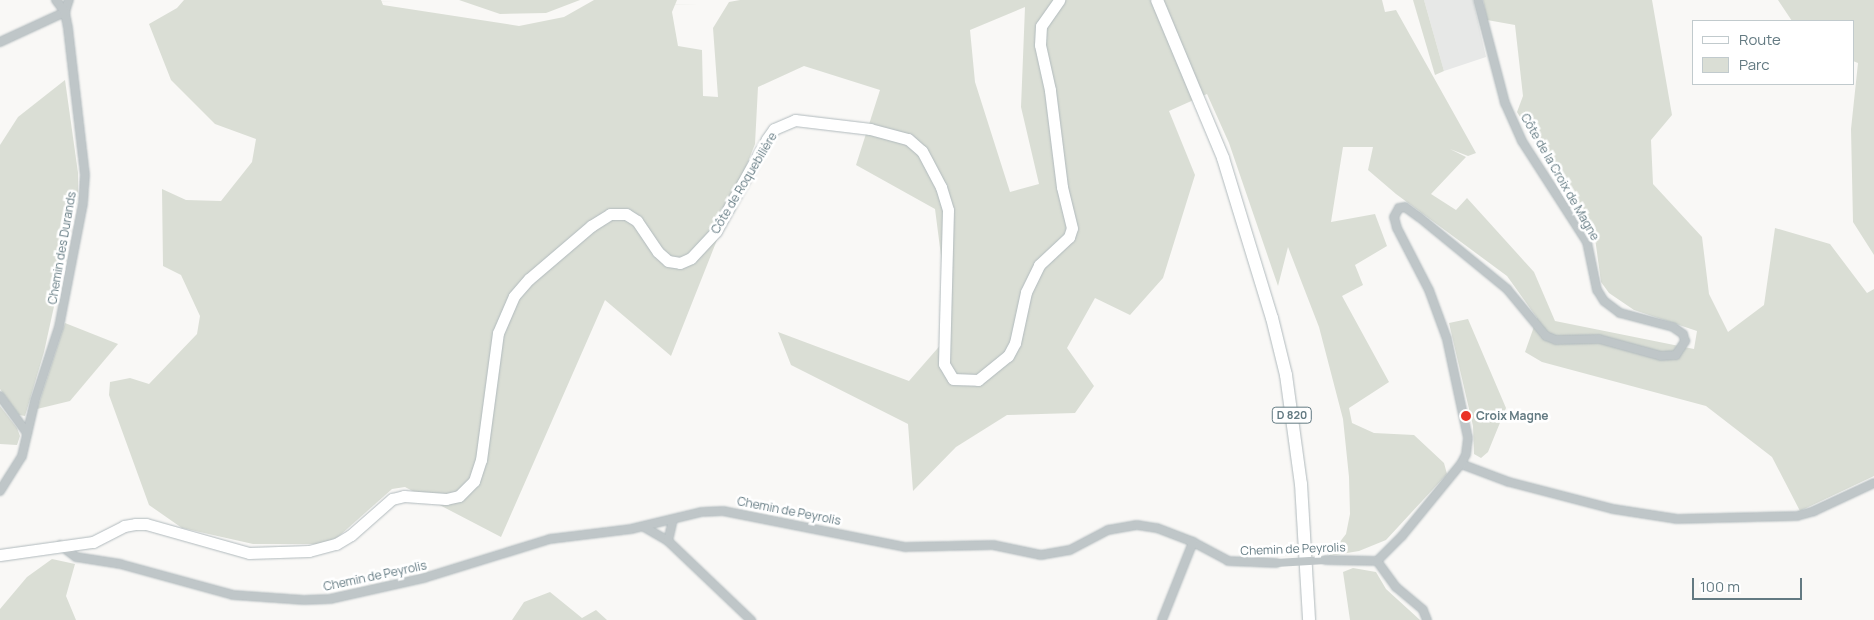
<!DOCTYPE html>
<html>
<head>
<meta charset="utf-8">
<style>
  body { margin:0 }
  #map { position:relative; width:1874px; height:620px; overflow:hidden; background:#f9f8f6; font-family:Manrope,sans-serif }
  div>[style] { position:absolute }
  [style*='--x'] { left:calc(var(--x)*1px); top:calc(var(--y)*1px); width:calc(var(--w)*1px); rotate:calc(var(--a)*1deg) }
  .built>* { inset:0; background:#e7e8e7 }
  .green>* { inset:0; background:#daded5 }
  .roads { filter:drop-shadow(0 0 1px #b1babd) drop-shadow(0 0 1px #b1babd) }
  .street>* { height:8px; margin:-4px; padding:0 4px; transform-origin:4px; border-radius:4px; background:#bfc6c8 }
  .secondary>* { height:11px; margin:-5.5px; padding:0 5.5px; transform-origin:5.5px; border-radius:5.5px; background:#fff }
  .primary>* { height:12px; margin:-6px; padding:0 6px; transform-origin:6px; border-radius:6px; background:#fff }
  .street-bridge>* { height:8px; margin:-4px; padding:0 4px; transform-origin:4px; border-radius:4px; background:#bfc6c8 }
  .dots>* { width:14px; height:14px; translate:-50% -50%; box-sizing:border-box; border:2px solid #fff; border-radius:50% }
  span { translate:-50% -50%; white-space:nowrap; text-align:center; line-height:1.15; -webkit-text-stroke:5px #fff; paint-order:stroke }
  .shield-label span { padding:1px 4px; background:#fff; border:1px solid; border-radius:4px; -webkit-text-stroke-width:0 }
  .shield-label { font-size:11px; color:#637a82; font-weight:700 }
  .street-label { font-size:12px; color:#637a82 }
  .poi-label { font-size:12px; color:#637a82; font-weight:700 }
  .left { translate:0 -50%; text-align:left }
  .legend { position:absolute; left:1692px; top:20px; width:162px; height:65px; box-sizing:border-box; background:#fff; border:1px solid #c1cacd; margin:0; padding:6px 9px; list-style:none; font-size:15px; color:#637a82 }
  .legend li { display:flex; align-items:center; gap:10px; height:25px }
  .legend b { width:25px; border:1px solid #c1cacd }
  .scale { position:absolute; left:1692px; top:578px; width:110px; height:22px; box-sizing:border-box; border:2px solid #637a82; border-top:0; padding-left:6px; font-size:15px; line-height:18px; white-space:nowrap; color:#637a82; -webkit-text-stroke:4px #fff; paint-order:stroke }
</style>
</head>
<body>
<div id="map">
  <div class="built">
    <div style="clip-path:polygon(1424px 0,1473px 0,1486px 57px,1444px 71px)"></div>
  </div>
  <div class="green">
    <div style="clip-path:polygon(evenodd,184px 0,381px 0,383px 5px,519px 26px,564px 17px,594px 0,677px 0,672px 12px,678px 46px,702px 50px,703px 96px,718px 97px,713px 28px,729px 2px,740px 0,1382px 0,1385px 12px,1396px 10px,1476px 153px,1468px 156px,1450px 149px,1466px 157px,1431px 194px,1456px 210px,1467px 198px,1534px 272px,1555px 321px,1694px 349px,1697px 331px,1634px 310px,1609px 293px,1601px 282px,1595px 238px,1517px 112px,1523px 96px,1515px 25px,1487px 20px,1483px 0,1652px 0,1672px 115px,1651px 140px,1653px 184px,1702px 237px,1709px 294px,1728px 332px,1764px 305px,1775px 228px,1830px 244px,1867px 293px,1874px 289px,1874px 476px,1800px 511px,1772px 457px,1706px 406px,1542px 362px,1525px 352px,1537px 318px,1507px 276px,1396px 194px,1368px 170px,1373px 147px,1343px 147px,1331px 222px,1375px 214px,1387px 246px,1355px 265px,1363px 285px,1342px 296px,1389px 382px,1349px 408px,1352px 423px,1374px 433px,1414px 435px,1444px 463px,1447px 474px,1386px 540px,1359px 551px,1329px 556px,1346px 534px,1350px 514px,1349px 477px,1343px 419px,1319px 327px,1288px 247px,1278px 286px,1229px 143px,1207px 94px,1169px 111px,1195px 175px,1163px 278px,1130px 315px,1095px 298px,1067px 348px,1094px 386px,1075px 413px,1007px 415px,956px 447px,913px 491px,908px 424px,791px 365px,778px 332px,909px 381px,951px 333px,935px 209px,856px 165px,880px 90px,804px 66px,758px 87px,755px 144px,671px 356px,605px 300px,501px 537px,405px 487px,392px 489px,338px 537px,322px 544px,253px 544px,182px 528px,149px 505px,109px 395px,110px 382px,130px 378px,149px 384px,197px 334px,200px 316px,181px 275px,163px 266px,162px 189px,186px 200px,221px 201px,252px 162px,256px 139px,215px 124px,171px 80px,149px 24px,177px 8px,184px 0,1025px 7px,1021px 107px,1039px 184px,1010px 192px,975px 82px,970px 30px,1025px 7px)"></div>
    <div style="clip-path:polygon(459px 0,580px 0,546px 13px,500px 14px)"></div>
    <div style="clip-path:polygon(1413px 0,1424px 0,1444px 71px,1435px 75px)"></div>
    <div style="clip-path:polygon(1778px 0,1874px 0,1874px 255px,1853px 222px,1851px 129px,1858px 63px,1853px 61px,1853px 21px,1792px 21px)"></div>
    <div style="clip-path:polygon(65px 80px,78px 173px,78px 197px,44px 352px,25px 416px,19px 415px,0 389px,0 145px,18px 117px)"></div>
    <div style="clip-path:polygon(1468px 319px,1506px 408px,1488px 452px,1481px 458px,1474px 454px,1473px 426px,1449px 323px)"></div>
    <div style="clip-path:polygon(65px 323px,118px 344px,70px 401px,37px 409px)"></div>
    <div style="clip-path:polygon(0 406px,17px 428px,20px 436px,17px 445px,0 444px)"></div>
    <div style="clip-path:polygon(52px 559px,75px 564px,66px 596px,76px 620px,0 620px,0 609px,27px 577px)"></div>
    <div style="clip-path:polygon(1353px 568px,1376px 572px,1386px 589px,1420px 620px,1350px 620px,1343px 572px)"></div>
    <div style="clip-path:polygon(550px 592px,582px 618px,596px 610px,607px 620px,512px 620px,524px 602px)"></div>
  </div>
  <div class="roads">
    <div class="street">
      <div style="--x:0;--y:42;--w:72;--a:-24.8"></div>
      <div style="--x:65;--y:12;--w:13;--a:-72"></div>
      <div style="--x:0;--y:396;--w:46;--a:53.9"></div>
      <div style="--x:1461;--y:464;--w:51;--a:20.6"></div>
      <div style="--x:1509;--y:482;--w:107;--a:14.6"></div>
      <div style="--x:1613;--y:509;--w:65;--a:8.9"></div>
      <div style="--x:1677;--y:519;--w:120;--a:-1.4"></div>
      <div style="--x:1797;--y:516;--w:18;--a:-16"></div>
      <div style="--x:1814;--y:511;--w:66;--a:-25"></div>
      <div style="--x:0;--y:491;--w:41;--a:-57.8"></div>
      <div style="--x:22;--y:456;--w:57;--a:-76.9"></div>
      <div style="--x:35;--y:400;--w:77;--a:-71.8"></div>
      <div style="--x:59;--y:327;--w:126;--a:-79"></div>
      <div style="--x:83;--y:203;--w:28;--a:-86"></div>
      <div style="--x:85;--y:175;--w:148;--a:-96.6"></div>
      <div style="--x:68;--y:28;--w:16;--a:-101"></div>
      <div style="--x:65;--y:12;--w:15;--a:-127"></div>
      <div style="--x:644;--y:527;--w:28;--a:30"></div>
      <div style="--x:668;--y:541;--w:115;--a:43.6"></div>
      <div style="--x:668;--y:541;--w:22;--a:-77"></div>
      <div style="--x:60;--y:545;--w:20;--a:37"></div>
      <div style="--x:76;--y:557;--w:45;--a:9"></div>
      <div style="--x:120;--y:564;--w:117;--a:15.3"></div>
      <div style="--x:233;--y:595;--w:71;--a:4"></div>
      <div style="--x:304;--y:600;--w:26;--a:-2"></div>
      <div style="--x:330;--y:599;--w:96;--a:-12.6"></div>
      <div style="--x:424;--y:578;--w:132;--a:-17.2"></div>
      <div style="--x:550;--y:539;--w:82;--a:-7"></div>
      <div style="--x:631;--y:529;--w:73;--a:-13.5"></div>
      <div style="--x:702;--y:512;--w:21;--a:-3"></div>
      <div style="--x:723;--y:511;--w:186;--a:11.2"></div>
      <div style="--x:905;--y:547;--w:88;--a:-1.3"></div>
      <div style="--x:993;--y:545;--w:49;--a:11.8"></div>
      <div style="--x:1041;--y:555;--w:29;--a:-10"></div>
      <div style="--x:1070;--y:550;--w:43;--a:-27.8"></div>
      <div style="--x:1108;--y:530;--w:29;--a:-10"></div>
      <div style="--x:1137;--y:525;--w:20;--a:9"></div>
      <div style="--x:1157;--y:528;--w:39;--a:21"></div>
      <div style="--x:1193;--y:542;--w:40;--a:28"></div>
      <div style="--x:1228;--y:561;--w:48;--a:2.4"></div>
      <div style="--x:1326;--y:560;--w:51;--a:1.1"></div>
      <div style="--x:1377;--y:561;--w:32;--a:54"></div>
      <div style="--x:1396;--y:587;--w:35;--a:40"></div>
      <div style="--x:1423;--y:610;--w:11;--a:68"></div>
      <div style="--x:1377;--y:561;--w:35;--a:-45"></div>
      <div style="--x:1402;--y:536;--w:93;--a:-50.7"></div>
      <div style="--x:1461;--y:464;--w:11;--a:-63"></div>
      <div style="--x:1466;--y:454;--w:16;--a:-83"></div>
      <div style="--x:1468;--y:438;--w:101;--a:-102"></div>
      <div style="--x:1447;--y:339;--w:52;--a:-110.2"></div>
      <div style="--x:1429;--y:290;--w:70;--a:-117.3"></div>
      <div style="--x:1397;--y:228;--w:11;--a:-105"></div>
      <div style="--x:1394;--y:217;--w:10;--a:-61"></div>
      <div style="--x:1399;--y:208;--w:6;--a:-9"></div>
      <div style="--x:1405;--y:207;--w:17;--a:36"></div>
      <div style="--x:1419;--y:217;--w:114;--a:39.3"></div>
      <div style="--x:1507;--y:289;--w:61;--a:50.3"></div>
      <div style="--x:1546;--y:336;--w:11;--a:22"></div>
      <div style="--x:1556;--y:340;--w:43;--a:-1.3"></div>
      <div style="--x:1599;--y:339;--w:64;--a:15.3"></div>
      <div style="--x:1661;--y:356;--w:15;--a:-4"></div>
      <div style="--x:1676;--y:355;--w:17;--a:-57"></div>
      <div style="--x:1685;--y:341;--w:7;--a:-106"></div>
      <div style="--x:1683;--y:334;--w:12;--a:-145"></div>
      <div style="--x:1673;--y:327;--w:55;--a:-165.2"></div>
      <div style="--x:1620;--y:313;--w:20;--a:-143"></div>
      <div style="--x:1604;--y:301;--w:13;--a:-122"></div>
      <div style="--x:1597;--y:290;--w:49;--a:-101.8"></div>
      <div style="--x:1587;--y:242;--w:120;--a:-122.8"></div>
      <div style="--x:1522;--y:141;--w:42;--a:-114.1"></div>
      <div style="--x:1505;--y:103;--w:106;--a:-104.7"></div>
      <div style="--x:1162;--y:620;--w:84;--a:-68.3"></div>
    </div>
    <div class="secondary">
      <div style="--x:0;--y:555;--w:94;--a:-8"></div>
      <div style="--x:93;--y:542;--w:35;--a:-27"></div>
      <div style="--x:124;--y:526;--w:11;--a:-10"></div>
      <div style="--x:135;--y:524;--w:11;--a:0"></div>
      <div style="--x:146;--y:524;--w:107;--a:15.7"></div>
      <div style="--x:249;--y:553;--w:60;--a:-1.9"></div>
      <div style="--x:309;--y:551;--w:28;--a:-15"></div>
      <div style="--x:336;--y:544;--w:17;--a:-31"></div>
      <div style="--x:351;--y:535;--w:55;--a:-41.3"></div>
      <div style="--x:392;--y:499;--w:12;--a:-14"></div>
      <div style="--x:404;--y:496;--w:42;--a:4.1"></div>
      <div style="--x:446;--y:499;--w:13;--a:-13"></div>
      <div style="--x:459;--y:496;--w:21;--a:-45"></div>
      <div style="--x:474;--y:481;--w:22;--a:-72"></div>
      <div style="--x:481;--y:460;--w:128;--a:-82.4"></div>
      <div style="--x:498;--y:333;--w:40;--a:-66.6"></div>
      <div style="--x:514;--y:296;--w:23;--a:-49"></div>
      <div style="--x:529;--y:279;--w:82;--a:-40.5"></div>
      <div style="--x:591;--y:226;--w:22;--a:-32"></div>
      <div style="--x:610;--y:214;--w:16;--a:0"></div>
      <div style="--x:626;--y:214;--w:13;--a:32"></div>
      <div style="--x:637;--y:221;--w:37;--a:56"></div>
      <div style="--x:658;--y:252;--w:13;--a:42"></div>
      <div style="--x:668;--y:261;--w:12;--a:9"></div>
      <div style="--x:680;--y:263;--w:12;--a:-24"></div>
      <div style="--x:691;--y:258;--w:37;--a:-47"></div>
      <div style="--x:716;--y:231;--w:105;--a:-61"></div>
      <div style="--x:767;--y:139;--w:12;--a:-55"></div>
      <div style="--x:774;--y:129;--w:23;--a:-23"></div>
      <div style="--x:795;--y:120;--w:76;--a:6.8"></div>
      <div style="--x:870;--y:129;--w:39;--a:15"></div>
      <div style="--x:908;--y:139;--w:18;--a:41"></div>
      <div style="--x:922;--y:151;--w:41;--a:62.2"></div>
      <div style="--x:941;--y:187;--w:24;--a:73"></div>
      <div style="--x:948;--y:210;--w:154;--a:91.5"></div>
      <div style="--x:944;--y:364;--w:17;--a:59"></div>
      <div style="--x:953;--y:379;--w:25;--a:2"></div>
      <div style="--x:978;--y:380;--w:38;--a:-39"></div>
      <div style="--x:1008;--y:356;--w:15;--a:-62"></div>
      <div style="--x:1015;--y:343;--w:52;--a:-77.8"></div>
      <div style="--x:1026;--y:292;--w:30;--a:-64"></div>
      <div style="--x:1039;--y:265;--w:41;--a:-43"></div>
      <div style="--x:1069;--y:237;--w:9;--a:-72"></div>
      <div style="--x:1072;--y:228;--w:42;--a:-103.7"></div>
      <div style="--x:1062;--y:187;--w:98;--a:-97.1"></div>
      <div style="--x:1050;--y:90;--w:46;--a:-102.5"></div>
      <div style="--x:1040;--y:45;--w:19;--a:-87"></div>
      <div style="--x:1041;--y:26;--w:32;--a:-55"></div>
    </div>
    <div class="primary">
      <div style="--x:1157;--y:0;--w:171;--a:67.3"></div>
      <div style="--x:1223;--y:158;--w:167;--a:73"></div>
      <div style="--x:1272;--y:318;--w:59;--a:76.2"></div>
      <div style="--x:1286;--y:375;--w:110;--a:82.2"></div>
      <div style="--x:1301;--y:484;--w:136;--a:86.6"></div>
    </div>
  </div>
  <div class="street-bridge">
    <div style="--x:1276;--y:563;--w:50;--a:-3.4"></div>
  </div>
  <div class="dots">
    <div style="left:1466px;top:416px;background:#ea3225"></div>
  </div>
  <div class="shield-label">
    <span style="left:1292px;top:415px">D 820</span>
  </div>
  <div class="street-label">
    <span style="left:1560px;top:177px;rotate:60deg">Côte de la Croix de Magne</span>
    <span style="left:744px;top:183px;rotate:-59deg">Côte de Roquebilière</span>
    <span style="left:62px;top:248px;rotate:-80deg">Chemin des Durands</span>
    <span style="left:789px;top:511px;rotate:11deg">Chemin de Peyrolis</span>
    <span style="left:1293px;top:549px;rotate:-2deg">Chemin de Peyrolis</span>
    <span style="left:375px;top:576px;rotate:-12deg">Chemin de Peyrolis</span>
  </div>
  <div class="poi-label">
    <span class="left" style="left:1476px;top:416px">Croix Magne</span>
  </div>
  <ul class="legend">
  <li><b style="height:6px;background:#fff"></b>Route</li>
  <li><b style="height:14px;background:#daded5"></b>Parc</li>
  </ul>
  <div class="scale">100 m</div>
</div>
</body>
</html>
